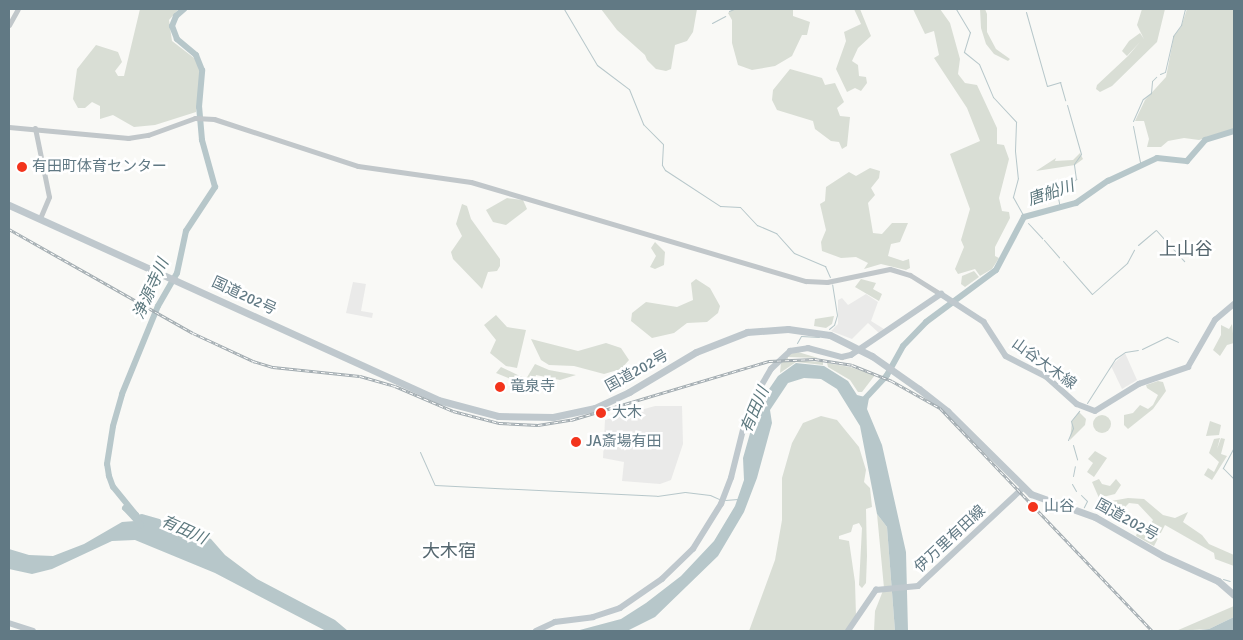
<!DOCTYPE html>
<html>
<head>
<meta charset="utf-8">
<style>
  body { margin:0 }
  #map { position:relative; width:1243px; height:640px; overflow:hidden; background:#f9f9f6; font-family:Signika,"Noto Sans JP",sans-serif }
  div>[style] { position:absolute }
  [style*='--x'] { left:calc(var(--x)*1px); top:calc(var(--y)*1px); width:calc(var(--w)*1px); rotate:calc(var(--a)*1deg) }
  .built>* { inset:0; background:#eaeae9 }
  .green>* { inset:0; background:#d9ded5 }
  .round { border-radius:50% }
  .water>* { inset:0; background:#b7c7ca }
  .stream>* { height:1px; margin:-0.5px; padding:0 0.5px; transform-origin:0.5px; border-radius:0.5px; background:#b7c7ca }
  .river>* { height:6px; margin:-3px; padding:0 3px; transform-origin:3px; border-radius:3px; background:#b7c7ca }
  .tertiary>* { height:5px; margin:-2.5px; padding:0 2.5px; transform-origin:2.5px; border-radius:2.5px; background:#c1c7ca }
  .secondary>* { height:5.5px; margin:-2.75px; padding:0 2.75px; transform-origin:2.75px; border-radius:2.75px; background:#bfc8cd }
  .trunk>* { height:7px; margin:-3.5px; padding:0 3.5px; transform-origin:3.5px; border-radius:3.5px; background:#bfc8cd }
  .rail>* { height:3px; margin-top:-1.5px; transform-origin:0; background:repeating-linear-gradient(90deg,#fff 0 4px,#a0aaaf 0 8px); box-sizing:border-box; border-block:1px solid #a0aaaf }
  .dots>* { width:14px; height:14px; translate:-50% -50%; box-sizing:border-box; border:2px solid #fff; border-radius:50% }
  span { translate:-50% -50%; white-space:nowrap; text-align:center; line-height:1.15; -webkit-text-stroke:5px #fff; paint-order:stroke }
  .poi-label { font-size:15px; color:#617984 }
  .left { translate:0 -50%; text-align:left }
  .street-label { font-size:15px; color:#617984 }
  .water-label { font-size:16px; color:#5c787e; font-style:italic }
  .quarter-label { font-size:18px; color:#54666e }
  .frame { position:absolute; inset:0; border:10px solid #617984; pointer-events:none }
</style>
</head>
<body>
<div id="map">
  <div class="built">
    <div style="clip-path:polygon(353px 282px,366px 284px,361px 311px,373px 313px,372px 318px,346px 313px)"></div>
    <div style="clip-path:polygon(866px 294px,878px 302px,871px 321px,884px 329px,879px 333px,868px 323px,852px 339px,831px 331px,838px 324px,838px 300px,842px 298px,848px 305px)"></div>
    <div style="clip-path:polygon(1125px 353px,1137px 380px,1122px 389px,1111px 366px)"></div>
    <div style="clip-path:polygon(655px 406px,682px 406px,683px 444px,671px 480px,660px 484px,622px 481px,624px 462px,603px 458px,605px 420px)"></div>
  </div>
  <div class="green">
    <div style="clip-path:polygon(140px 9px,179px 9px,169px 20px,172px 41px,198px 61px,200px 80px,196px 112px,155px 125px,134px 127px,113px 115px,100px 119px,100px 106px,92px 102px,85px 108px,78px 108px,73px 99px,77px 69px,96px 45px,118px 52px,122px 62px,115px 71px,118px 76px,124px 76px)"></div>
    <div style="clip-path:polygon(601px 9px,697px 9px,693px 32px,687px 41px,675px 45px,671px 69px,666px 71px,656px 69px,647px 60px,645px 55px,617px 30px)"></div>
    <div style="clip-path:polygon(733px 9px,793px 9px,793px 16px,810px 22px,807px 35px,802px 35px,792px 56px,775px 66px,752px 70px,738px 65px,732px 43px,732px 20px,728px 13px)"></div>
    <div style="clip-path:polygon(854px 9px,860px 9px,871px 36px,858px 48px,852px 61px,858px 65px,859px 76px,866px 77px,867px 83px,861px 91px,855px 88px,847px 92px,836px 69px,846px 41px,844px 32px,861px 24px)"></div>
    <div style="clip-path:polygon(913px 9px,940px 9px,950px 23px,960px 59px,958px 74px,965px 83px,977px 85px,997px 128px,997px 144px,1004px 145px,1009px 159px,999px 198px,1002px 211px,1009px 212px,1010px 218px,995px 247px,995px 256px,999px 258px,992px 269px,980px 276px,975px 269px,958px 274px,955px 269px,964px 247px,961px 240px,970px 209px,950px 154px,980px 141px,967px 108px,934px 58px,939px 55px,934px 31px,925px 34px)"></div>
    <div style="clip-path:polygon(980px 9px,985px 9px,987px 14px,987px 32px,996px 49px,1010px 59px,1008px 61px,994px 54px,986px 44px,981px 28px)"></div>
    <div style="clip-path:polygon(1142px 9px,1165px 9px,1157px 42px,1112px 86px,1100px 92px,1096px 89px,1097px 85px,1128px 56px,1140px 42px,1127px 56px,1122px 51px,1129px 41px,1140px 33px,1144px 39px,1137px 25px)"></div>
    <div style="clip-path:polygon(1187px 9px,1234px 9px,1234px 129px,1199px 140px,1184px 138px,1168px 141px,1161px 147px,1147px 147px,1149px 139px,1144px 121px,1135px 121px,1145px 100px,1166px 77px,1174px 36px,1181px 27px)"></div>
    <div style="clip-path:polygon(790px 69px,822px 78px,825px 85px,835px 83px,844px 102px,837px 108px,840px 116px,850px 117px,847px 146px,842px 149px,839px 142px,831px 141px,815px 129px,813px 121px,777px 110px,772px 100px,773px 90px)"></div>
    <div style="clip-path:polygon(1080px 153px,1083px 159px,1075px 165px,1036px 171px,1056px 158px,1055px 161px,1073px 160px)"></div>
    <div style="clip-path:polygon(870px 168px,880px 171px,879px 178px,871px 188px,875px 195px,868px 203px,873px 233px,882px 234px,892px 223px,908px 223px,900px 242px,891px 244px,888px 256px,903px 261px,909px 259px,910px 268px,906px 270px,881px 264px,864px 269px,868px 263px,856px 257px,841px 258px,822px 251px,821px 242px,826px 230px,820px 204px,825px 201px,826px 187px,849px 172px,856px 176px)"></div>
    <div style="clip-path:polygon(507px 198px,523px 200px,527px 209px,506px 225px,493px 222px,486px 210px)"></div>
    <div style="clip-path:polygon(462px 204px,467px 206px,471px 219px,500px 259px,500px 266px,497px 271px,488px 272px,482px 289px,453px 259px,451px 252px,462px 236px,456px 224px)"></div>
    <div style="clip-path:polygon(655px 242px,665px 252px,664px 265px,655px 269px,650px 267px,656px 256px,651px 248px)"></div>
    <div style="clip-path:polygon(974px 271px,979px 277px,965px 287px,961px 284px,962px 276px)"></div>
    <div style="clip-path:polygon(696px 279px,710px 288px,720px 306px,718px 313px,707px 322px,687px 323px,674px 333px,652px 338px,631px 321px,632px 313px,646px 302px,677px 307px,693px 300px,691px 283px)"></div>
    <div style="clip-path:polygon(861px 279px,876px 283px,873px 289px,882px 294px,879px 301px,855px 287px)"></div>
    <div style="clip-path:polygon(496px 315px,507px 327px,526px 330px,517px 368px,506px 366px,490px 353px,496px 340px,484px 325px)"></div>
    <div style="clip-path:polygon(834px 316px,832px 324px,826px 328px,814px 326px,815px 319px)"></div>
    <div style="clip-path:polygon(1232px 324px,1234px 343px,1227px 345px,1220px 356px,1213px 350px,1221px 335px,1221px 325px,1229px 329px)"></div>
    <div style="clip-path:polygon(531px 339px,578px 351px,606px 343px,621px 348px,629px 360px,621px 369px,604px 374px,574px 366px,549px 365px,541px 360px)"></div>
    <div style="clip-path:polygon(798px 352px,818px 358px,788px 357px,788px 360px,823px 362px,823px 365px,796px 362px,780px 373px,781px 362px,788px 354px)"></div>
    <div style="clip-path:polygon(827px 363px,850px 367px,875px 375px,862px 392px,858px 392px,850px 380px,828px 367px)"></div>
    <div style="clip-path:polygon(535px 364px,549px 370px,576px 375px,560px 380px,536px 375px,533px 386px,530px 387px,496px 373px,501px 367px,526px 379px)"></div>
    <div style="clip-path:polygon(1158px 381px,1163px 382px,1166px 391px,1153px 409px,1128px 429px,1124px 425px,1124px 415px,1133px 413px,1140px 405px,1148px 409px,1153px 405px,1158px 395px,1147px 388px,1146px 385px)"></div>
    <div style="clip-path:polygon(1079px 412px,1086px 419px,1085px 425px,1070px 440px,1072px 421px)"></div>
    <div class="round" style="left:1093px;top:415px;width:18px;height:18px"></div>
    <div style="clip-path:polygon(821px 416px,837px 420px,859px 447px,866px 470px,864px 482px,870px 488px,872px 507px,866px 509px,867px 556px,866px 583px,862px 588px,859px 585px,862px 528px,859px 523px,853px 525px,851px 532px,839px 536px,839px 539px,849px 541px,855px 582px,856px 616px,846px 631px,749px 631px,775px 560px,782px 520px,782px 478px,792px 443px,803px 423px)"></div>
    <div style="clip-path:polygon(1210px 421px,1221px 425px,1219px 435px,1206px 436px)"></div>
    <div style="clip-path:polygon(1220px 438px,1217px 449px,1221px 438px,1225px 439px,1221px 454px,1227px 456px,1212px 480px,1204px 475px,1208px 468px,1214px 472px,1219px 462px,1209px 453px,1214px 439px)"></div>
    <div style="clip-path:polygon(1095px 451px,1107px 458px,1094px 477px,1087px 472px,1093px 463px,1088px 459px)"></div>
    <div style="clip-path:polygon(1099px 479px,1102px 484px,1110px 486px,1116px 479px,1121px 485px,1115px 494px,1099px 498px,1092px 482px)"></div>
    <div style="clip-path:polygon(1128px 498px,1144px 499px,1163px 515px,1175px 518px,1188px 512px,1183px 522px,1202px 535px,1209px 544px,1234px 555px,1234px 566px,1215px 559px,1214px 553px,1165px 525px,1154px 546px,1136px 536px,1138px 530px,1142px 526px,1148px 528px,1153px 520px,1138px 504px,1129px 503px,1124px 508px,1100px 503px)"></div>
    <div style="clip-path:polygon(877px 514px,887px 527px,895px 631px,874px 631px,875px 611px,884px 588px)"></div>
    <div style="clip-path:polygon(1234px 606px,1234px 617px,1209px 629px,1176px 631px)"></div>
  </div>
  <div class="water">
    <div style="clip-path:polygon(796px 363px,824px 366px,848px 381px,857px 395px,869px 398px,867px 409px,882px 445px,906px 552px,908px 631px,895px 631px,887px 527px,877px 514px,860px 426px,837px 389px,821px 379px,804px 378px,788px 383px,770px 410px,772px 423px,757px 478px,744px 512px,718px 556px,655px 617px,627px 631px,576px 631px,621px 619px,646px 603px,681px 576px,714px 541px,735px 506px,744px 480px,743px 458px,758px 405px,778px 376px)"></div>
    <div style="clip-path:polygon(142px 514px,177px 524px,211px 539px,225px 555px,257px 579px,335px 620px,348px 631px,326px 631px,215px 573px,135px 540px,112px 541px,52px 569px,32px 574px,9px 569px,9px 549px,29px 555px,53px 556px,84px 544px,122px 522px,135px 521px,136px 515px)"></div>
    <div style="clip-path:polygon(1234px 617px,1233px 631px,1191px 631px,1209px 629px)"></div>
  </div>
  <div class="stream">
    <div style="--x:564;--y:9;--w:65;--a:59.5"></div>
    <div style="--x:597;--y:65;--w:40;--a:37"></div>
    <div style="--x:629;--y:89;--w:38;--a:68"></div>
    <div style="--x:643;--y:124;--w:28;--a:45"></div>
    <div style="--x:663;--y:144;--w:21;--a:93"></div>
    <div style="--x:662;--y:165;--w:6;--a:59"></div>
    <div style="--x:665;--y:170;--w:66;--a:33.2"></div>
    <div style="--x:720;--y:206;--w:20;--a:3"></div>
    <div style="--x:740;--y:207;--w:25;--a:47"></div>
    <div style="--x:757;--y:225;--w:21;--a:23"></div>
    <div style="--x:776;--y:233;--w:27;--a:48"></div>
    <div style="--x:794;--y:253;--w:34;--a:23"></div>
    <div style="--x:825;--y:266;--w:12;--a:66"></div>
    <div style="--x:956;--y:9;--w:27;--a:59"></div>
    <div style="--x:970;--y:32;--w:21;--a:107"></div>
    <div style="--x:964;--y:52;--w:19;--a:39"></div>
    <div style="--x:979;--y:64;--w:36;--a:67"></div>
    <div style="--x:993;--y:97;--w:34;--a:47"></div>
    <div style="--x:1016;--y:122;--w:29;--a:92"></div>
    <div style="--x:1015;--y:151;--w:27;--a:84"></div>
    <div style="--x:1018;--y:178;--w:20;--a:105"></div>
    <div style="--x:1013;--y:197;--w:23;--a:61"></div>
    <div style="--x:729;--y:11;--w:5;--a:-22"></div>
    <div style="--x:1026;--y:12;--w:77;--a:74.2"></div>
    <div style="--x:1047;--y:86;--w:14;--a:-17"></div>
    <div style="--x:1060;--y:82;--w:19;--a:74"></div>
    <div style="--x:712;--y:23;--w:15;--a:-28"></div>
    <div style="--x:1160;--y:74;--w:5;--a:-22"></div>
    <div style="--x:1165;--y:72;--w:37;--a:-77"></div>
    <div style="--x:1173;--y:36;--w:14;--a:-54"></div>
    <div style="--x:1181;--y:25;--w:16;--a:-76"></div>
    <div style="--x:1133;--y:121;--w:24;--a:-66"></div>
    <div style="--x:1143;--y:99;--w:10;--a:-37"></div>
    <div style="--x:1151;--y:93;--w:12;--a:-85"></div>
    <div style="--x:1152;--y:81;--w:6;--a:-45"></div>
    <div style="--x:1133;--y:126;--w:37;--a:79"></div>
    <div style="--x:1060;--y:208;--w:15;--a:-101"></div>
    <div style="--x:1057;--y:193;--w:24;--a:-36"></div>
    <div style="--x:1076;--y:179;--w:15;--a:-98"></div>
    <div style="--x:1074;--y:164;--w:12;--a:-55"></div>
    <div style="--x:1081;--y:154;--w:51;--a:-105.9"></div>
    <div style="--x:1028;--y:223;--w:21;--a:47"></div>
    <div style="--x:1044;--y:240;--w:23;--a:49"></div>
    <div style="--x:1138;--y:245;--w:23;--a:-40"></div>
    <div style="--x:1156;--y:230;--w:42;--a:47.9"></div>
    <div style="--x:1063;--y:261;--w:44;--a:48.7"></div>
    <div style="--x:1092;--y:294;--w:47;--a:-41.5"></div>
    <div style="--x:1127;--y:263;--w:15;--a:-62"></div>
    <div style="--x:829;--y:329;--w:6;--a:-39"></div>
    <div style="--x:834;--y:325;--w:10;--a:-73"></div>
    <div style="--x:837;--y:315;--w:31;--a:-99"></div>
    <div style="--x:797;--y:343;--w:8;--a:-60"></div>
    <div style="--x:801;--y:336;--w:18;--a:3"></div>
    <div style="--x:1142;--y:349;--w:28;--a:-26"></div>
    <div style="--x:1167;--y:337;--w:12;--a:24"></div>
    <div style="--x:1087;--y:403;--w:52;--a:-57.5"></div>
    <div style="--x:1115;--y:359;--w:12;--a:-35"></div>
    <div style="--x:1125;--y:352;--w:13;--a:-9"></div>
    <div style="--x:1068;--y:440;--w:13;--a:-67"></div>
    <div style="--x:1073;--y:428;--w:7;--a:-106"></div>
    <div style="--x:1071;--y:421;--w:13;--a:-51"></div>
    <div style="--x:1073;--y:445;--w:15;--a:74"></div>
    <div style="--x:1234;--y:447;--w:24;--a:118"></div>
    <div style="--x:1223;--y:468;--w:16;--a:45"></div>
    <div style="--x:420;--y:452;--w:36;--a:66"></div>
    <div style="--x:435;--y:485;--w:222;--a:2.8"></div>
    <div style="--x:657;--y:496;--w:28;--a:-8"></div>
    <div style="--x:685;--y:492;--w:25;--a:7"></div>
    <div style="--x:710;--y:495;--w:12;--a:24"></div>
    <div style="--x:1073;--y:476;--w:10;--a:-79"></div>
    <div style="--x:1072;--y:484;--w:8;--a:60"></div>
    <div style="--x:1081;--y:495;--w:8;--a:45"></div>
    <div style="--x:1087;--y:501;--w:7;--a:117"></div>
    <div style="--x:725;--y:500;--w:13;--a:-4"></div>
    <div style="--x:1223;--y:579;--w:7;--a:16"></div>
    <div style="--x:1234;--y:582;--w:1;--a:90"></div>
  </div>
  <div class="river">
    <div style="--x:861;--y:403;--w:38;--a:-47"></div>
    <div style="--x:887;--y:375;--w:33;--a:-61"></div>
    <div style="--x:903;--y:346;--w:33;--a:-46"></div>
    <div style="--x:926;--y:322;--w:87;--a:-36.6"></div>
    <div style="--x:996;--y:270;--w:60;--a:-62.2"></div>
    <div style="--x:1024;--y:217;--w:54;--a:-15.1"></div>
    <div style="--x:1076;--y:203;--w:39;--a:-35"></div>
    <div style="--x:1108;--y:181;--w:54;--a:-25.1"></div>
    <div style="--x:1157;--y:158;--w:30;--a:6"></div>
    <div style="--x:1187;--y:161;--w:28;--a:-49"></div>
    <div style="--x:1205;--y:140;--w:30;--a:-17"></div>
    <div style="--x:141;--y:525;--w:23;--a:-133"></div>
    <div style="--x:125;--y:508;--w:13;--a:32"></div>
    <div style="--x:136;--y:515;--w:36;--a:-129"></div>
    <div style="--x:113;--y:487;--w:12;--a:-110"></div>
    <div style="--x:109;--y:476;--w:12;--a:-99"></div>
    <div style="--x:107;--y:464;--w:38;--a:-81"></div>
    <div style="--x:113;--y:426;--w:33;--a:-74"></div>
    <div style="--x:122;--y:394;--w:95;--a:-67.8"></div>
    <div style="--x:158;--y:306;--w:38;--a:-60"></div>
    <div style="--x:177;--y:273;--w:43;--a:-77.9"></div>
    <div style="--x:186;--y:231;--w:53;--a:-56.6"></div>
    <div style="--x:215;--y:187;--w:49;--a:-105.5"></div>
    <div style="--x:202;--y:140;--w:33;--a:-95"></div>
    <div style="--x:199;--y:107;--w:37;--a:-85"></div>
    <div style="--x:202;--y:70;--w:16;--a:-112"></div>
    <div style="--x:196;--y:55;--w:25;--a:-140"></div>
    <div style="--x:177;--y:39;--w:14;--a:-111"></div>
    <div style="--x:172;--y:26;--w:11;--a:-68"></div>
    <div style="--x:176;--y:16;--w:11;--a:-41"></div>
  </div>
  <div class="tertiary">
    <div style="--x:9;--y:25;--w:18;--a:-61"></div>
    <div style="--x:9;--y:127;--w:120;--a:5.3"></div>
    <div style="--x:128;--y:138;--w:20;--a:-9"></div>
    <div style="--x:148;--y:135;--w:50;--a:-19.9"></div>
    <div style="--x:195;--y:118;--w:19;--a:3"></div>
    <div style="--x:214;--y:119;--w:151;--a:18.1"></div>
    <div style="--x:358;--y:166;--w:114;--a:8.1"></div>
    <div style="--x:471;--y:182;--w:349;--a:16.5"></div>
    <div style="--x:806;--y:281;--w:21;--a:3"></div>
    <div style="--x:827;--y:282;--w:64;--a:-11.7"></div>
    <div style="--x:890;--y:269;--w:21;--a:17"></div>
    <div style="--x:910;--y:275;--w:36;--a:32"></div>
    <div style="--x:35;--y:128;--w:70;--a:78.5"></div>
    <div style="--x:49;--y:197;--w:23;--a:113"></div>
  </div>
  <div class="secondary">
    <div style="--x:9;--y:623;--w:25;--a:18"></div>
    <div style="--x:536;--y:631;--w:21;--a:-25"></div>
    <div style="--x:555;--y:622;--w:38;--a:-7"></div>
    <div style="--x:593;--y:617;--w:28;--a:-18"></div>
    <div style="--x:620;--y:608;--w:51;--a:-34.6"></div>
    <div style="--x:662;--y:579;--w:43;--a:-44.1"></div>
    <div style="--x:693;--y:549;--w:53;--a:-58.1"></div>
    <div style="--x:721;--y:504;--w:28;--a:-69"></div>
    <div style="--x:731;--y:478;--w:54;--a:-76"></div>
    <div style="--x:744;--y:426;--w:41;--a:-67.2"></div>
    <div style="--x:760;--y:388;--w:22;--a:-60"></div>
    <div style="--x:771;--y:369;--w:26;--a:-43"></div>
    <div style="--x:790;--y:351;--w:18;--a:-9"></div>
    <div style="--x:808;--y:348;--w:35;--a:15"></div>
    <div style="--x:842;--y:357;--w:9;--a:-13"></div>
    <div style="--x:851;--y:355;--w:109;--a:-34.1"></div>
    <div style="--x:941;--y:294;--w:51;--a:33.1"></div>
    <div style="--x:984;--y:322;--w:40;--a:57.1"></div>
    <div style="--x:1006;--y:356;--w:46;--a:27.1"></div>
    <div style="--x:1047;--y:377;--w:40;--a:42"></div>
    <div style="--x:1077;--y:404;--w:19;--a:21"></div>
    <div style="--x:1095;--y:411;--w:52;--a:-31.5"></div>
    <div style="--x:1139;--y:384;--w:52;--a:-19.1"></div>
    <div style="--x:1188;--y:367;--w:54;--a:-60.1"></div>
    <div style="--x:1215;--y:320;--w:25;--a:-40"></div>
    <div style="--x:848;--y:631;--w:50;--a:-55.7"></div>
    <div style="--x:876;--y:590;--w:42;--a:-5.4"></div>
    <div style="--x:918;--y:586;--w:144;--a:-43"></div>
  </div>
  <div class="trunk">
    <div style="--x:9;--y:205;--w:471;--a:24.4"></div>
    <div style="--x:438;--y:400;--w:62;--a:14.9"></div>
    <div style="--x:498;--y:416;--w:55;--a:1"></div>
    <div style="--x:553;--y:417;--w:43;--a:-12.1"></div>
    <div style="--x:595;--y:408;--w:38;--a:-25"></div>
    <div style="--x:629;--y:392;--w:78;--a:-30.8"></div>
    <div style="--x:696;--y:352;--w:55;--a:-21.4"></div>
    <div style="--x:747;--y:332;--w:41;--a:-4.2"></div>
    <div style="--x:788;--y:329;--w:42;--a:8.1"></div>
    <div style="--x:830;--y:335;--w:47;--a:26.6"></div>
    <div style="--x:872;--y:356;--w:57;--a:35.1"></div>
    <div style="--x:919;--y:389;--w:36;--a:38"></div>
    <div style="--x:947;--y:411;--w:118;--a:44.7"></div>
    <div style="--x:1031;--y:494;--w:68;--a:19.8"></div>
    <div style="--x:1095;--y:517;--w:78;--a:29.8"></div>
    <div style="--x:1163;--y:556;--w:60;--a:24.4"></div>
    <div style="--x:1218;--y:581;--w:21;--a:41"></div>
  </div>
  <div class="rail">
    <div style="--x:9;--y:229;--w:211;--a:29.5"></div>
    <div style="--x:193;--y:333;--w:66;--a:25"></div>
    <div style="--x:253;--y:361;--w:21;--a:17"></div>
    <div style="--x:273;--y:367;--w:87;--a:5.9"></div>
    <div style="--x:360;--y:376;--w:36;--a:16"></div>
    <div style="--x:395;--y:386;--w:63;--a:23.3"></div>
    <div style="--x:453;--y:411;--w:48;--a:14.6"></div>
    <div style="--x:499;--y:423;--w:39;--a:3"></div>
    <div style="--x:538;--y:425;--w:33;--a:-9"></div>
    <div style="--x:571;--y:420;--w:207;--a:-16.6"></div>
    <div style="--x:769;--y:361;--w:46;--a:-2.5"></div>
    <div style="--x:815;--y:359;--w:37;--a:9"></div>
    <div style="--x:852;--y:365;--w:43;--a:21.8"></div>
    <div style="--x:892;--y:381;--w:55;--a:29.4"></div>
    <div style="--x:940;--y:408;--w:308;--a:46.4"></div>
  </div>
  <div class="dots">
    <div style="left:22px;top:167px;background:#f3341c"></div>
    <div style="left:500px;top:387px;background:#f3341c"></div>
    <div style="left:601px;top:413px;background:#f3341c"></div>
    <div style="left:576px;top:442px;background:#f3341c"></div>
    <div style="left:1033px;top:507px;background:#f3341c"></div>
  </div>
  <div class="poi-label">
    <span class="left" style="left:32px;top:167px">有田町体育センター</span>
    <span class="left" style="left:510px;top:387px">竜泉寺</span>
    <span class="left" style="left:612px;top:413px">大木</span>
    <span class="left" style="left:586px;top:442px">JA斎場有田</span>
    <span class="left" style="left:1044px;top:507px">山谷</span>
  </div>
  <div class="street-label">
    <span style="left:244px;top:296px;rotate:25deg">国道202号</span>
    <span style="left:1044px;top:364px;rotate:36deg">山谷大木線</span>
    <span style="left:637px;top:371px;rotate:-29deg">国道202号</span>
    <span style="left:1127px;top:520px;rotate:29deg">国道202号</span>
    <span style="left:950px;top:539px;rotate:-43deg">伊万里有田線</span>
  </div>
  <div class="water-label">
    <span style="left:1051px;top:193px;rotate:-19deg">唐船川</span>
    <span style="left:151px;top:289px;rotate:-66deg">浄源寺川</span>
    <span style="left:755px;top:410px;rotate:-67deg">有田川</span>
    <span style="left:184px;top:530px;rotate:24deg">有田川</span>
  </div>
  <div class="quarter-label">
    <span style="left:1186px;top:249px">上山谷</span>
    <span style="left:449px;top:551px">大木宿</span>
  </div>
  <div class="frame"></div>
</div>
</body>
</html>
